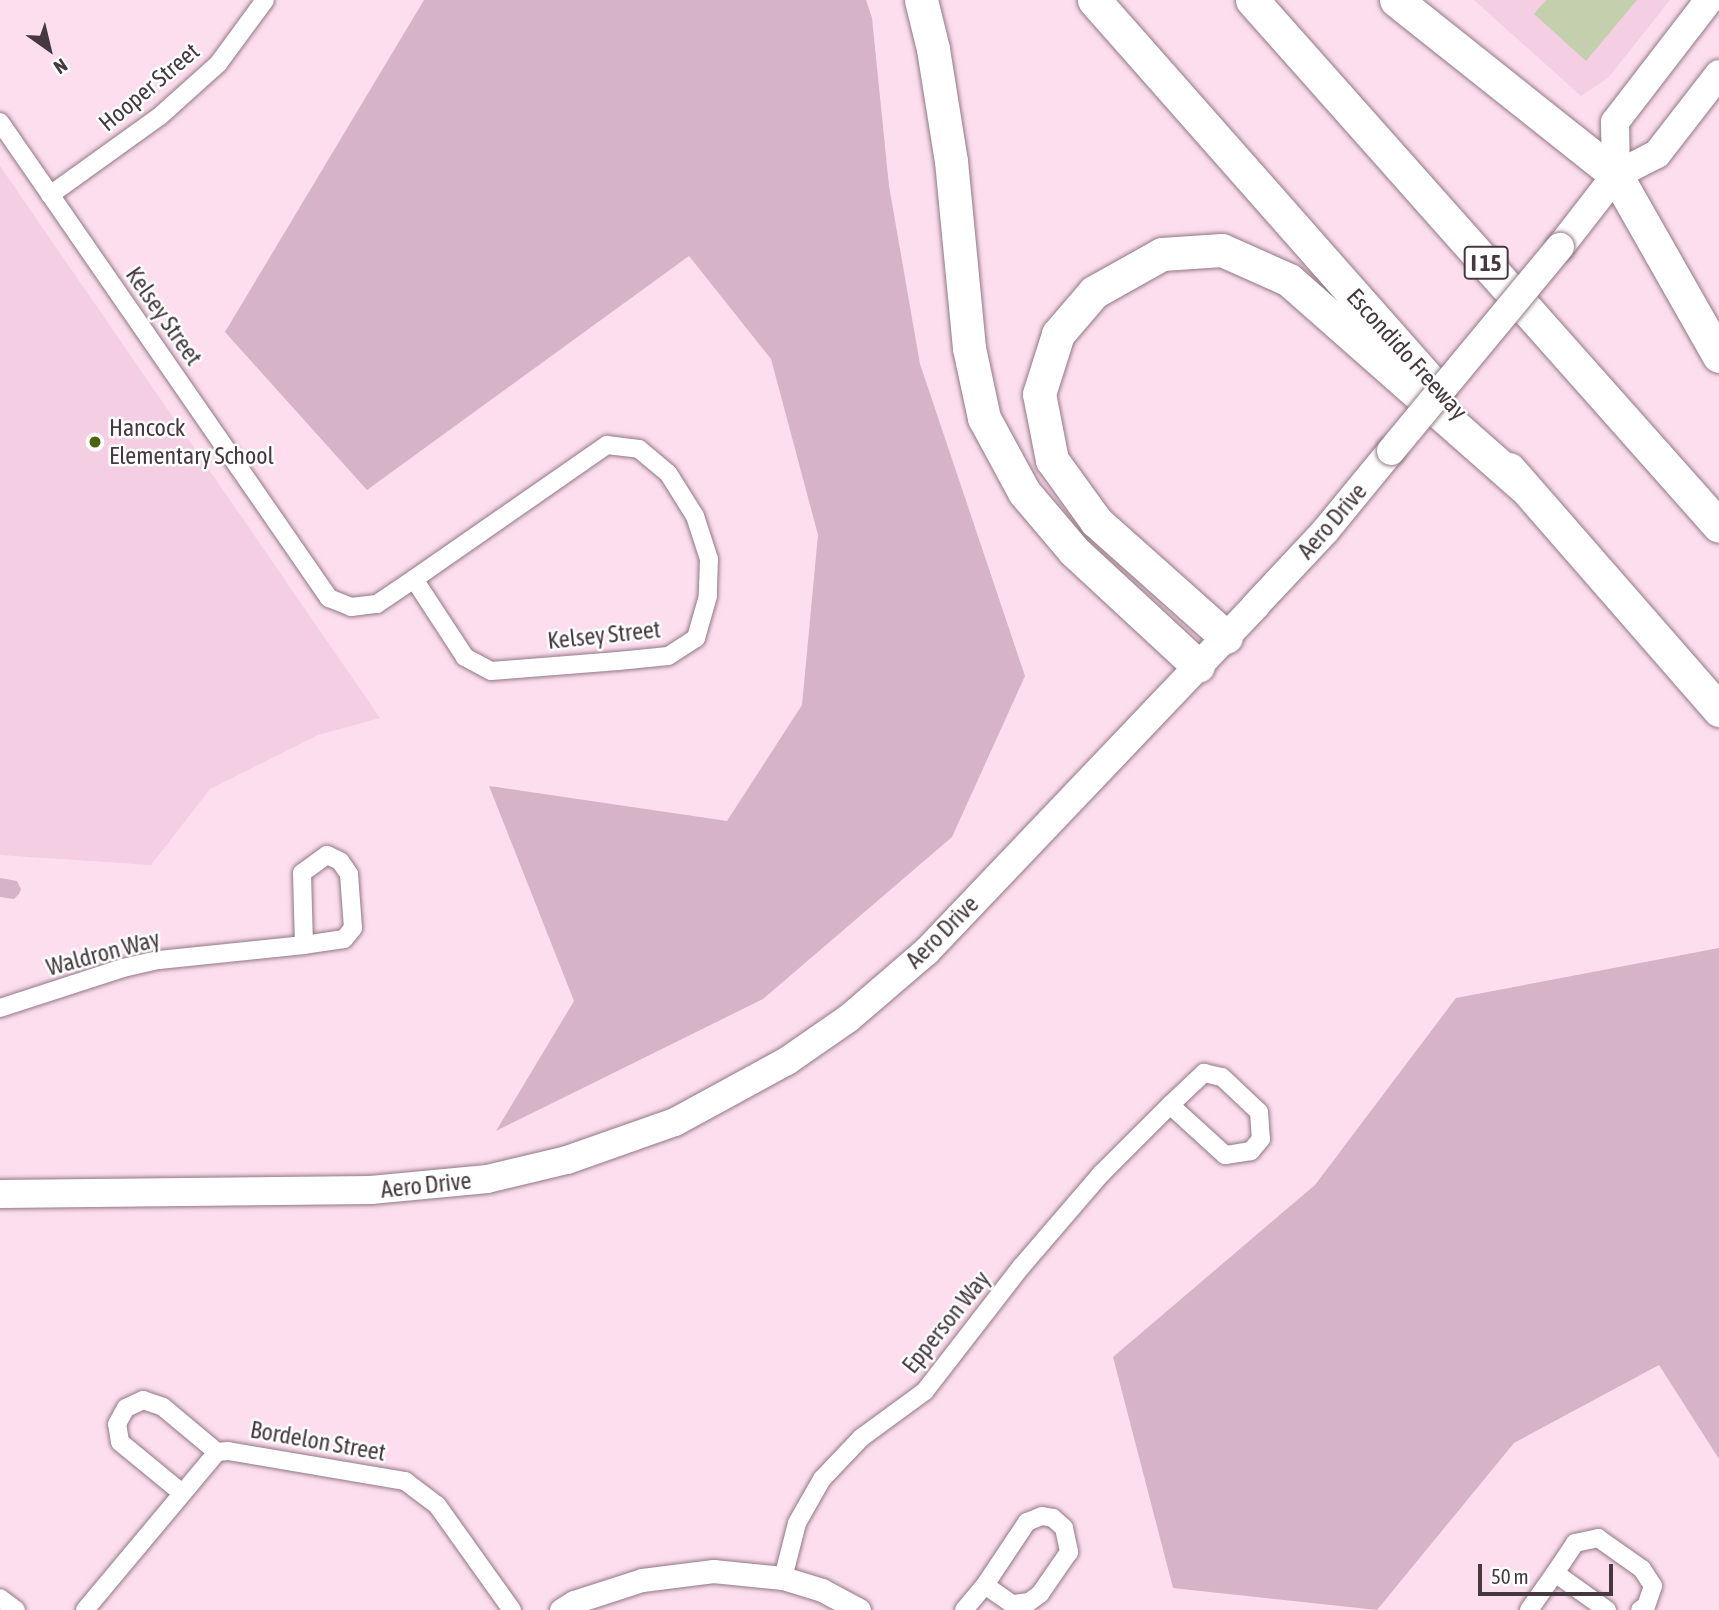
<!DOCTYPE html>
<html>
<head>
<meta charset="utf-8">
<style>
  body { margin:0 }
  #map { position:relative; width:1719px; height:1610px; overflow:hidden; background:#fcdeee; font-family:"Asap Condensed",sans-serif }
  div>[style] { position:absolute }
  [style*='--x'] { left:calc(var(--x)*1px); top:calc(var(--y)*1px); width:calc(var(--w)*1px); rotate:calc(var(--a)*1deg) }
  .built>* { inset:0; background:#f4cee2 }
  .green>* { inset:0; background:#d6b3c6 }
  .building>* { inset:0; background:#c4d0ad }
  .roads { filter:drop-shadow(0 0 2px #927785) drop-shadow(0 0 2px #927785) }
  .minor>* { height:18px; margin:-9px; padding:0 9px; transform-origin:9px; border-radius:9px; background:#fff }
  .tertiary>* { height:23px; margin:-11.5px; padding:0 11.5px; transform-origin:11.5px; border-radius:11.5px; background:#fff }
  .primary>* { height:28px; margin:-14px; padding:0 14px; transform-origin:14px; border-radius:14px; background:#fff }
  .motorway>* { height:33px; margin:-16.5px; padding:0 16.5px; transform-origin:16.5px; border-radius:16.5px; background:#fff }
  .bridges { filter:drop-shadow(0 0 2px #927785) drop-shadow(0 0 2px #927785) }
  .primary-bridge>* { height:28px; margin:-14px; padding:0 14px; transform-origin:14px; border-radius:14px; background:#fff }
  .dots>* { width:19px; height:19px; translate:-50% -50%; box-sizing:border-box; border:4px solid #fff; border-radius:50% }
  span { translate:-50% -50%; white-space:nowrap; text-align:center; line-height:1.15; -webkit-text-stroke:5px #fff; paint-order:stroke }
  .shield-label span { padding:2px 5px; background:#fff; border:2px solid; border-radius:5px; -webkit-text-stroke-width:0 }
  .shield-label { font-size:23px; color:#45393f; font-weight:700 }
  .street-label { font-size:24px; color:#45393f }
  .poi-label { font-size:24px; color:#45393f }
  .left { translate:0 -50%; text-align:left }
  .north { position:absolute; left:14px; top:14px; width:70px; height:70px; -webkit-text-stroke:5px #fff; paint-order:stroke; rotate:146deg; font-size:19px; font-weight:700; line-height:28px; text-align:center; color:#45393f }
  .north::after { content:''; display:block; margin:auto; width:24px; height:32px; background:#45393f; clip-path:polygon(50% 0,100% 100%,50% 72%,0 100%) }
  .scale { position:absolute; left:1478px; top:1564px; width:135px; height:32px; box-sizing:border-box; border:4px solid #45393f; border-top:0; padding-left:9px; font-size:21px; line-height:24px; white-space:nowrap; color:#45393f; -webkit-text-stroke:5px #fff; paint-order:stroke }
</style>
</head>
<body>
<div id="map">
  <div class="built">
    <div style="clip-path:polygon(1474px 0,1670px 0,1608px 78px,1581px 96px)"></div>
    <div style="clip-path:polygon(0 166px,380px 718px,318px 735px,210px 789px,151px 865px,0 855px)"></div>
  </div>
  <div class="green">
    <div style="clip-path:polygon(424px 0,866px 0,872px 18px,889px 186px,920px 364px,1025px 676px,952px 837px,763px 999px,496px 1131px,574px 1001px,489px 786px,727px 821px,802px 705px,818px 535px,771px 359px,689px 256px,367px 490px,225px 332px)"></div>
    <div style="clip-path:polygon(0 878px,17px 881px,21px 889px,19px 894px,14px 899px,0 897px)"></div>
    <div style="clip-path:polygon(1719px 948px,1719px 1459px,1659px 1365px,1514px 1443px,1377px 1610px,1173px 1588px,1113px 1357px,1315px 1185px,1456px 998px)"></div>
  </div>
  <div class="building">
    <div style="clip-path:polygon(1546px 0,1637px 0,1586px 61px,1534px 14px)"></div>
  </div>
  <div class="roads">
    <div class="minor">
      <div style="--x:0;--y:122;--w:579;--a:55.35"></div>
      <div style="--x:329;--y:598;--w:24;--a:22"></div>
      <div style="--x:351;--y:607;--w:26;--a:-7"></div>
      <div style="--x:377;--y:604;--w:45;--a:-34"></div>
      <div style="--x:50;--y:195;--w:135;--a:-35.7"></div>
      <div style="--x:160;--y:116;--w:78;--a:-41.9"></div>
      <div style="--x:218;--y:64;--w:79;--a:-53.7"></div>
      <div style="--x:607;--y:445;--w:32;--a:7"></div>
      <div style="--x:639;--y:449;--w:38;--a:40"></div>
      <div style="--x:668;--y:473;--w:51;--a:57.9"></div>
      <div style="--x:695;--y:516;--w:45;--a:72"></div>
      <div style="--x:709;--y:559;--w:37;--a:92"></div>
      <div style="--x:708;--y:596;--w:44;--a:105.9"></div>
      <div style="--x:696;--y:638;--w:33;--a:147"></div>
      <div style="--x:668;--y:656;--w:50;--a:174.3"></div>
      <div style="--x:618;--y:661;--w:127;--a:175.5"></div>
      <div style="--x:491;--y:671;--w:30;--a:-152"></div>
      <div style="--x:465;--y:657;--w:93;--a:-123.2"></div>
      <div style="--x:414;--y:579;--w:235;--a:-34.8"></div>
      <div style="--x:327;--y:855;--w:14;--a:25"></div>
      <div style="--x:340;--y:861;--w:16;--a:55"></div>
      <div style="--x:349;--y:874;--w:54;--a:85.8"></div>
      <div style="--x:353;--y:928;--w:14;--a:129"></div>
      <div style="--x:344;--y:939;--w:40;--a:171.5"></div>
      <div style="--x:304;--y:945;--w:72;--a:-91.6"></div>
      <div style="--x:302;--y:873;--w:31;--a:-36"></div>
      <div style="--x:0;--y:1008;--w:129;--a:-18"></div>
      <div style="--x:123;--y:968;--w:37;--a:-13"></div>
      <div style="--x:159;--y:960;--w:146;--a:-5.9"></div>
      <div style="--x:1204;--y:1073;--w:18;--a:13"></div>
      <div style="--x:1222;--y:1077;--w:51;--a:43.4"></div>
      <div style="--x:1259;--y:1112;--w:27;--a:86"></div>
      <div style="--x:1261;--y:1139;--w:16;--a:130"></div>
      <div style="--x:1251;--y:1151;--w:26;--a:171"></div>
      <div style="--x:1225;--y:1155;--w:74;--a:-137.7"></div>
      <div style="--x:1170;--y:1105;--w:47;--a:-43.3"></div>
      <div style="--x:182;--y:1493;--w:80;--a:-140.6"></div>
      <div style="--x:120;--y:1442;--w:18;--a:-99"></div>
      <div style="--x:117;--y:1424;--w:18;--a:-61"></div>
      <div style="--x:126;--y:1408;--w:19;--a:-25"></div>
      <div style="--x:143;--y:1400;--w:21;--a:19"></div>
      <div style="--x:163;--y:1407;--w:70;--a:39.8"></div>
      <div style="--x:1042;--y:1516;--w:11;--a:10"></div>
      <div style="--x:1053;--y:1518;--w:15;--a:42"></div>
      <div style="--x:1064;--y:1528;--w:25;--a:78"></div>
      <div style="--x:1069;--y:1552;--w:51;--a:124.6"></div>
      <div style="--x:1040;--y:1594;--w:14;--a:144"></div>
      <div style="--x:1029;--y:1602;--w:17;--a:173"></div>
      <div style="--x:1012;--y:1604;--w:33;--a:-145"></div>
      <div style="--x:985;--y:1585;--w:76;--a:-56.3"></div>
      <div style="--x:1027;--y:1522;--w:16;--a:-22"></div>
      <div style="--x:783;--y:1578;--w:57;--a:-75.7"></div>
      <div style="--x:797;--y:1523;--w:51;--a:-60.4"></div>
      <div style="--x:822;--y:1479;--w:57;--a:-46.4"></div>
      <div style="--x:861;--y:1438;--w:79;--a:-36.3"></div>
      <div style="--x:925;--y:1391;--w:157;--a:-52.3"></div>
      <div style="--x:1021;--y:1267;--w:123;--a:-49.3"></div>
      <div style="--x:1101;--y:1174;--w:98;--a:-45"></div>
      <div style="--x:0;--y:1598;--w:20;--a:37"></div>
      <div style="--x:85;--y:1610;--w:206;--a:-50.1"></div>
      <div style="--x:217;--y:1452;--w:11;--a:-5"></div>
      <div style="--x:228;--y:1451;--w:180;--a:9.6"></div>
      <div style="--x:405;--y:1481;--w:40;--a:37"></div>
      <div style="--x:437;--y:1505;--w:129;--a:54.5"></div>
      <div style="--x:964;--y:1610;--w:33;--a:-50"></div>
      <div style="--x:1529;--y:1610;--w:45;--a:-54.9"></div>
      <div style="--x:1607;--y:1610;--w:64;--a:-144.6"></div>
      <div style="--x:1555;--y:1573;--w:36;--a:-56"></div>
      <div style="--x:1575;--y:1543;--w:24;--a:-12"></div>
      <div style="--x:1598;--y:1538;--w:54;--a:35.2"></div>
      <div style="--x:1642;--y:1569;--w:20;--a:57"></div>
      <div style="--x:1653;--y:1586;--w:21;--a:109"></div>
      <div style="--x:1646;--y:1606;--w:7;--a:146"></div>
    </div>
    <div class="tertiary">
      <div style="--x:561;--y:1610;--w:15;--a:-32"></div>
      <div style="--x:574;--y:1602;--w:71;--a:-17.9"></div>
      <div style="--x:642;--y:1580;--w:72;--a:-7.2"></div>
      <div style="--x:713;--y:1571;--w:70;--a:5.7"></div>
      <div style="--x:783;--y:1578;--w:41;--a:17.1"></div>
      <div style="--x:822;--y:1590;--w:42;--a:28.4"></div>
    </div>
    <div class="primary">
      <div style="--x:1616;--y:175;--w:53;--a:-91.1"></div>
      <div style="--x:1615;--y:122;--w:154;--a:-52.4"></div>
      <div style="--x:1560;--y:247;--w:91;--a:-52.1"></div>
      <div style="--x:1616;--y:175;--w:46;--a:-27.1"></div>
      <div style="--x:1657;--y:154;--w:101;--a:-52.2"></div>
      <div style="--x:0;--y:1194;--w:371;--a:-0.6"></div>
      <div style="--x:371;--y:1190;--w:117;--a:-5.4"></div>
      <div style="--x:487;--y:1179;--w:82;--a:-13.4"></div>
      <div style="--x:567;--y:1160;--w:114;--a:-19.4"></div>
      <div style="--x:675;--y:1122;--w:128;--a:-28.6"></div>
      <div style="--x:787;--y:1061;--w:75;--a:-34.7"></div>
      <div style="--x:849;--y:1018;--w:103;--a:-40.7"></div>
      <div style="--x:927;--y:951;--w:476;--a:-46.4"></div>
      <div style="--x:1255;--y:606;--w:104;--a:-46.9"></div>
      <div style="--x:1326;--y:530;--w:102;--a:-50.6"></div>
    </div>
    <div class="motorway">
      <div style="--x:921;--y:0;--w:50;--a:76.2"></div>
      <div style="--x:933;--y:49;--w:113;--a:80.9"></div>
      <div style="--x:951;--y:161;--w:188;--a:84.5"></div>
      <div style="--x:969;--y:348;--w:72;--a:77.9"></div>
      <div style="--x:984;--y:418;--w:84;--a:61.6"></div>
      <div style="--x:1024;--y:492;--w:77;--a:49.7"></div>
      <div style="--x:1074;--y:551;--w:169;--a:42.8"></div>
      <div style="--x:1094;--y:0;--w:520;--a:48.59"></div>
      <div style="--x:1252;--y:0;--w:703;--a:48.4"></div>
      <div style="--x:1396;--y:0;--w:281;--a:38.5"></div>
      <div style="--x:1616;--y:175;--w:208;--a:60.4"></div>
      <div style="--x:1509;--y:469;--w:320;--a:48.9"></div>
      <div style="--x:1226;--y:637;--w:174;--a:-138.3"></div>
      <div style="--x:1096;--y:521;--w:75;--a:-125.8"></div>
      <div style="--x:1052;--y:460;--w:67;--a:-101.1"></div>
      <div style="--x:1039;--y:394;--w:63;--a:-72.4"></div>
      <div style="--x:1058;--y:334;--w:55;--a:-49.4"></div>
      <div style="--x:1094;--y:292;--w:78;--a:-29.2"></div>
      <div style="--x:1162;--y:254;--w:60;--a:-3.8"></div>
      <div style="--x:1222;--y:250;--w:73;--a:24.1"></div>
      <div style="--x:1289;--y:280;--w:312;--a:41.4"></div>
    </div>
  </div>
  <div class="bridges">
    <div class="primary-bridge">
      <div style="--x:1391;--y:451;--w:265;--a:-50.4"></div>
    </div>
  </div>
  <div class="dots">
    <div style="left:95px;top:442px;background:#4e620d"></div>
  </div>
  <div class="shield-label">
    <span style="left:1486px;top:263px">I 15</span>
  </div>
  <div class="street-label">
    <span style="left:149px;top:87px;rotate:-40deg">Hooper Street</span>
    <span style="left:164px;top:316px;rotate:55deg">Kelsey Street</span>
    <span style="left:1407px;top:354px;rotate:48deg">Escondido Freeway</span>
    <span style="left:1332px;top:521px;rotate:-49deg">Aero Drive</span>
    <span style="left:604px;top:635px;rotate:-6deg">Kelsey Street</span>
    <span style="left:942px;top:932px;rotate:-45deg">Aero Drive</span>
    <span style="left:103px;top:953px;rotate:-15deg">Waldron Way</span>
    <span style="left:426px;top:1185px;rotate:-6deg">Aero Drive</span>
    <span style="left:946px;top:1322px;rotate:-51deg">Epperson Way</span>
    <span style="left:318px;top:1441px;rotate:10deg">Bordelon Street</span>
  </div>
  <div class="poi-label">
    <span class="left" style="left:109px;top:442px">Hancock<br>Elementary School</span>
  </div>
  <div class="north">N</div>
  <div class="scale">50 m</div>
</div>
</body>
</html>
